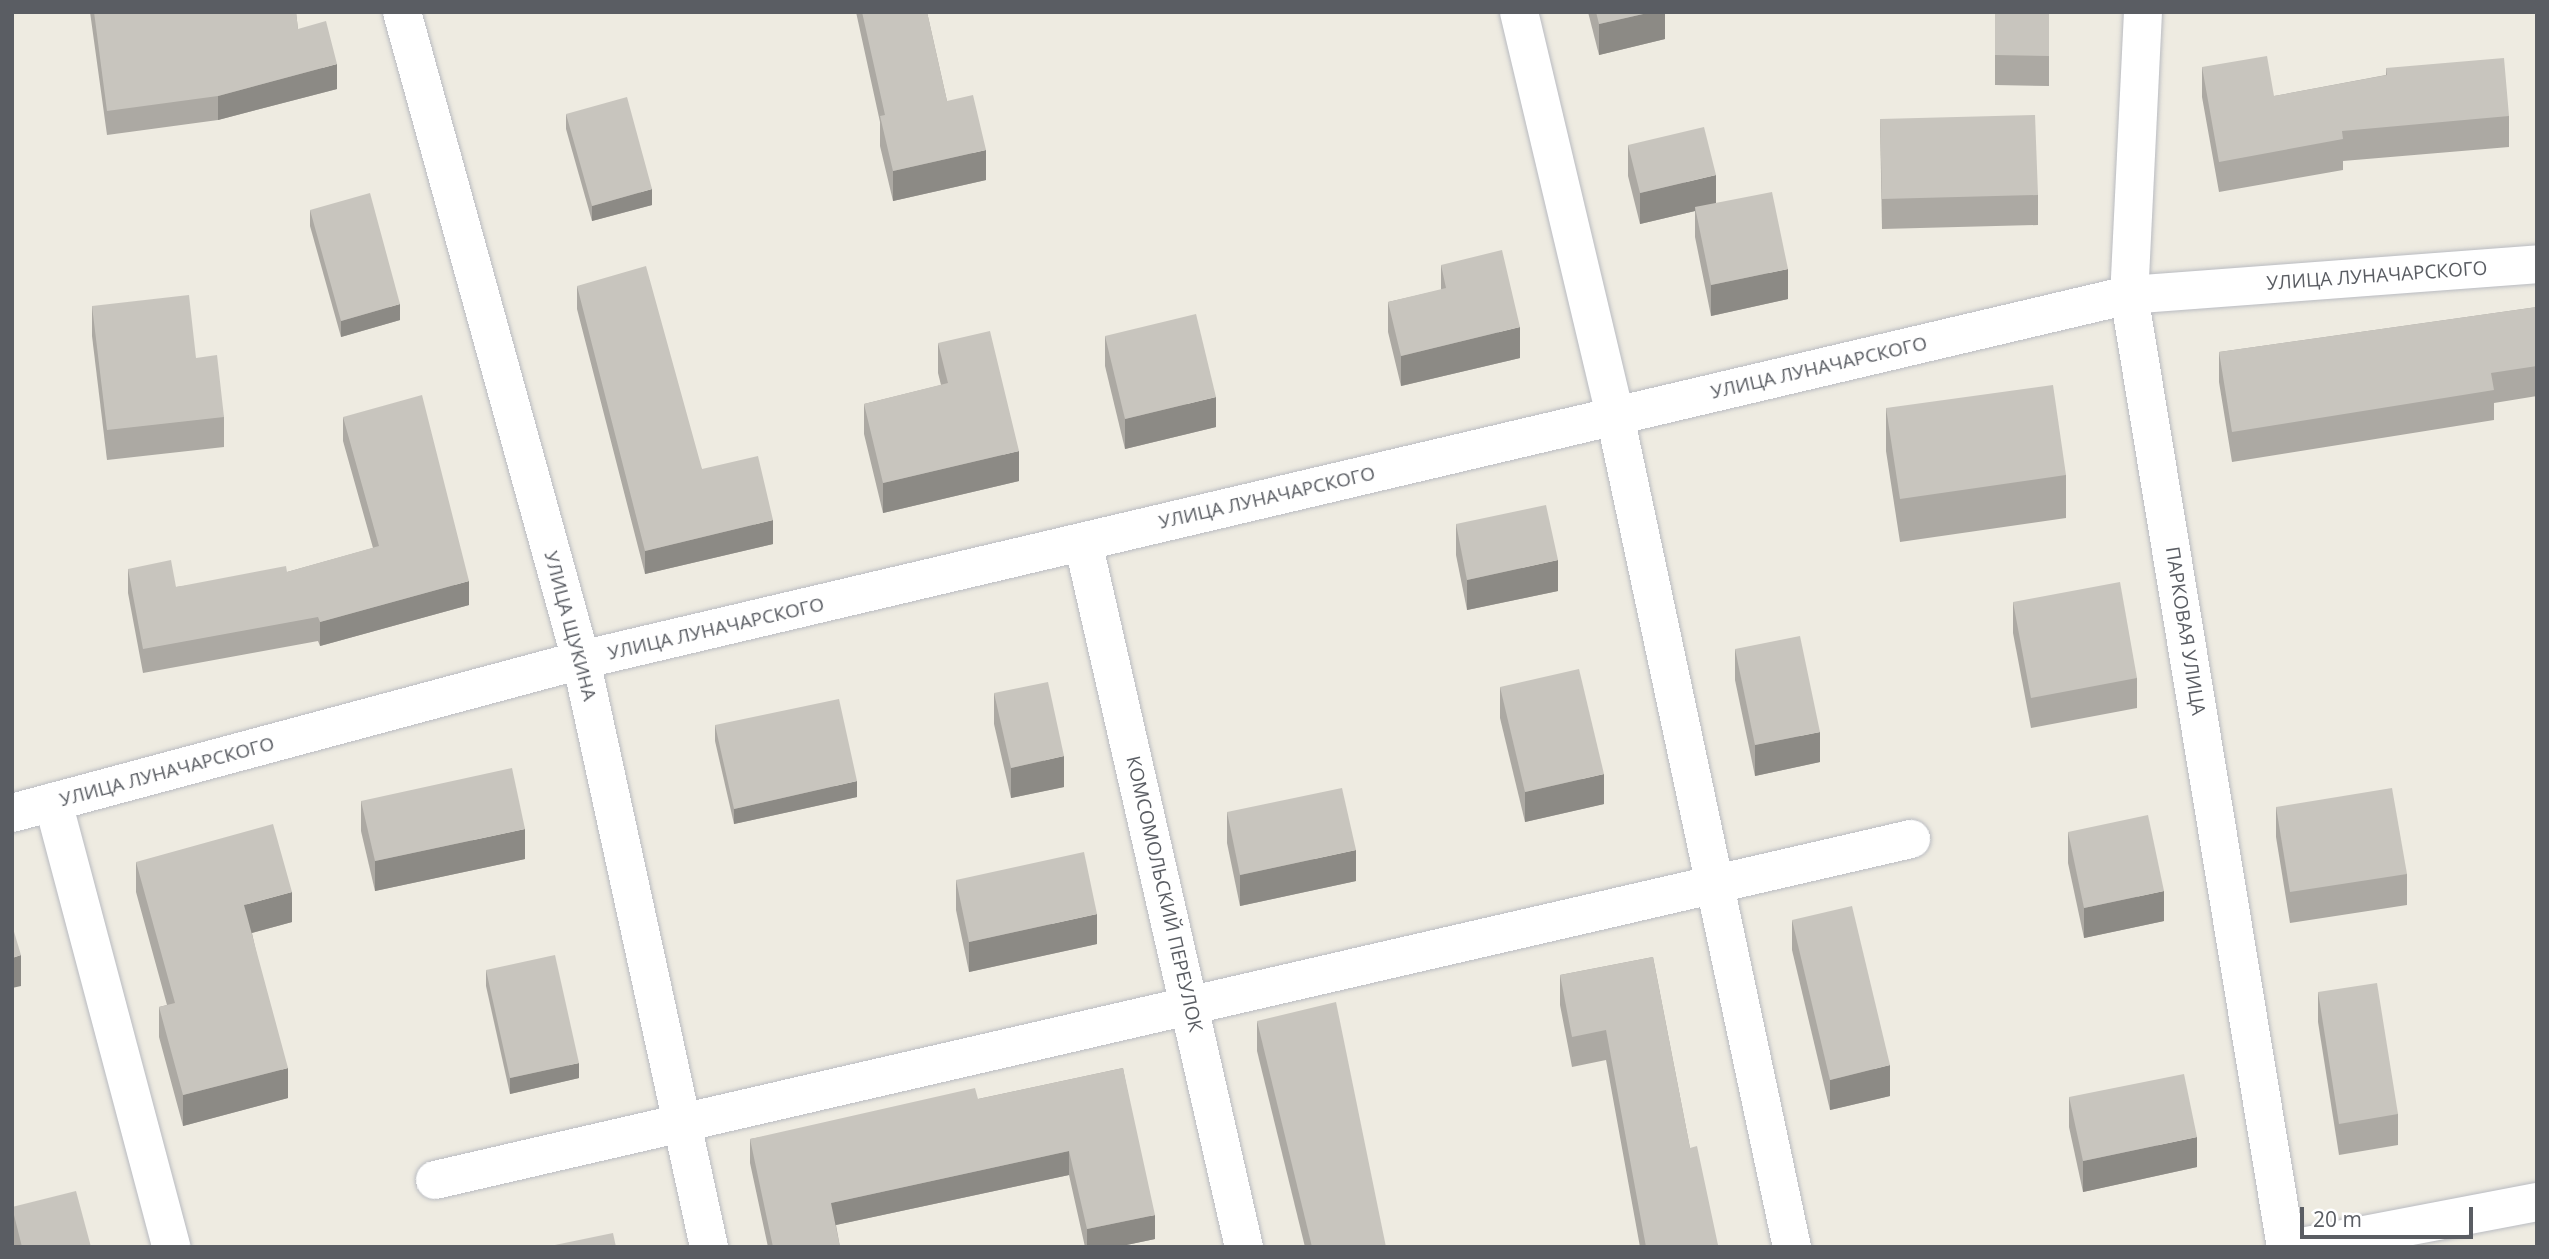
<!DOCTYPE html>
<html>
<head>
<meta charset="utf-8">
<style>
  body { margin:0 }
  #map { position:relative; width:2549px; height:1259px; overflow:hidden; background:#eeebe1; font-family:"Open Sans",sans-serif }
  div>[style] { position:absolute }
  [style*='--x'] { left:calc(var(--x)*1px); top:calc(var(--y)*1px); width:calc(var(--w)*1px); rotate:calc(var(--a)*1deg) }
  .roads { filter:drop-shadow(0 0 2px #b9bbc1) drop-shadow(0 0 2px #b9bbc1) }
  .minor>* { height:38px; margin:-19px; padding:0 19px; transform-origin:19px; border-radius:19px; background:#fff }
  .wall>* { inset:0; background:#aca9a3 }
  .shaded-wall>* { inset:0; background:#8c8a85 }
  .building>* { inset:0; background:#c8c5be }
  span { translate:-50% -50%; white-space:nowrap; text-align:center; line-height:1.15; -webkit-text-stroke:5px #fff; paint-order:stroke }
  .street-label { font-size:19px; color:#5a5d63 }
  .frame { position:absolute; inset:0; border:14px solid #5a5d63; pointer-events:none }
  .scale { position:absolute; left:2300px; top:1207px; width:173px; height:32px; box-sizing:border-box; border:4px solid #5a5d63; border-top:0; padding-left:9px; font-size:21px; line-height:24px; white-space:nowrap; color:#5a5d63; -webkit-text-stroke:5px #fff; paint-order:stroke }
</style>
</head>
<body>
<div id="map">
  <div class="roads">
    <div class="minor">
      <div style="--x:402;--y:12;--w:672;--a:74.56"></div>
      <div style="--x:581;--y:660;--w:601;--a:77.7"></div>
      <div style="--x:1519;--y:12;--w:415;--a:76.6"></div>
      <div style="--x:1615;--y:416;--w:850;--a:77.98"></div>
      <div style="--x:2143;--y:12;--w:283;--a:92.8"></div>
      <div style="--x:2129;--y:295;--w:965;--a:80.64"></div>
      <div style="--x:1083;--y:542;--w:723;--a:77.14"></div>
      <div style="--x:53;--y:802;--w:460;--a:75.1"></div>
      <div style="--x:12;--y:813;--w:589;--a:-15.05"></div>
      <div style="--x:581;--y:660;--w:1590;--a:-13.27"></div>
      <div style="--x:2129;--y:295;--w:409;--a:-4.3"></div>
      <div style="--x:435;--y:1180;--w:1515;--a:-13.01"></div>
      <div style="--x:2301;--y:1247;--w:240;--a:-10.8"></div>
    </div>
  </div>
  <div class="wall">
    <div style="clip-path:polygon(90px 12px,296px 12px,298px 29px,337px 89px,218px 120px,107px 135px)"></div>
    <div style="clip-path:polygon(856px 12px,927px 12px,947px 101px,986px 180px,893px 201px,880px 146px,880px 122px)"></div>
    <div style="clip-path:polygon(1588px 12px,1665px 12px,1665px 39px,1599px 55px)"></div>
    <div style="clip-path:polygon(1995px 12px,2049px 12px,2049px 86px,1995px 85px)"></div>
    <div style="clip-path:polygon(2202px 67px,2274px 96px,2386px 75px,2386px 68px,2509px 116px,2509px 147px,2343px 161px,2343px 170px,2219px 192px,2202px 97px)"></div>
    <div style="clip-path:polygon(566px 114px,652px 205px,592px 221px,566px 129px)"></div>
    <div style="clip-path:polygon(1880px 119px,2038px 195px,2038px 225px,1882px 229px)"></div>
    <div style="clip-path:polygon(1628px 145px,1716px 203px,1788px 299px,1711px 316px,1695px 237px,1695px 211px,1640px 224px,1628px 176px)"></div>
    <div style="clip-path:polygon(310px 210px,400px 320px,341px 337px,310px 226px)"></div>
    <div style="clip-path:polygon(1441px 265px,1520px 358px,1401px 386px,1388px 332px,1388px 302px,1441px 290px)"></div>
    <div style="clip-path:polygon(577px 286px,702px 469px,773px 544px,645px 574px,577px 309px)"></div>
    <div style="clip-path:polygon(92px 306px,196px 358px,224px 417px,224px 447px,107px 460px,92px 336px)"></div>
    <div style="clip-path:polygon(2537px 307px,2537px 396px,2494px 403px,2494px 420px,2232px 462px,2219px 382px,2219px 352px)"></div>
    <div style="clip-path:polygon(1105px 336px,1216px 427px,1125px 449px,1105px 366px)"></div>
    <div style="clip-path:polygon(938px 343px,1019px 481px,883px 513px,864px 434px,864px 404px,941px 385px,938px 373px)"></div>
    <div style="clip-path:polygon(1886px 408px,2066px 475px,2066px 518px,1900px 542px,1886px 451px)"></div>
    <div style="clip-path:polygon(343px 417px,469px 605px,320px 646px,318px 641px,143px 673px,128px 593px,128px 569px,176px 587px,287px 572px,373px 548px,343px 441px)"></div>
    <div style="clip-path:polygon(1456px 524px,1558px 591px,1467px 610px,1456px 555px)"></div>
    <div style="clip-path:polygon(2013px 602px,2137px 678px,2137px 708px,2031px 728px,2013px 633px)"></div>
    <div style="clip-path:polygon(1735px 649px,1820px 762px,1755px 776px,1735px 680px)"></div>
    <div style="clip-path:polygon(1500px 687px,1604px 804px,1525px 822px,1500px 718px)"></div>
    <div style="clip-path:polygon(994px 693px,1064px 787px,1011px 798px,994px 724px)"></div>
    <div style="clip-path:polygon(715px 725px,857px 797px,734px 824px,715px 741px)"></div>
    <div style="clip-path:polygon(361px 801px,525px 859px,375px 891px,361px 831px)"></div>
    <div style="clip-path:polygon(2276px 807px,2407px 874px,2407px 905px,2290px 923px,2276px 837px)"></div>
    <div style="clip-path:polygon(1227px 812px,1356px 881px,1240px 906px,1227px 843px)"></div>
    <div style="clip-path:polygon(2068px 832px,2164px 921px,2084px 938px,2068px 863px)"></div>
    <div style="clip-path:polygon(136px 862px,292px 922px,252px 933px,288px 1098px,183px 1126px,159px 1037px,159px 1007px,167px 1005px,136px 892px)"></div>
    <div style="clip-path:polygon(956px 880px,1097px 944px,969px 972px,956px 910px)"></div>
    <div style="clip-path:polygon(1792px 920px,1890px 1096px,1830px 1110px,1792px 950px)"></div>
    <div style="clip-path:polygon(1653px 957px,1690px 1148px,1718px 1247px,1640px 1247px,1606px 1060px,1572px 1067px,1560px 1005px,1560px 975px)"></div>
    <div style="clip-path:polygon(486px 970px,579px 1078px,510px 1094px,486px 986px)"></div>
    <div style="clip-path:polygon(2318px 992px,2398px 1114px,2398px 1145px,2339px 1155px,2318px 1022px)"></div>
    <div style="clip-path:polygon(1257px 1021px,1386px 1247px,1305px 1247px,1257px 1051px)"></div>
    <div style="clip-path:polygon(1123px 1068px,1155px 1239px,1117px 1247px,1085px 1247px,1069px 1175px,836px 1225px,840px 1247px,768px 1247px,750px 1163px,750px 1139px,978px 1099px)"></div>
    <div style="clip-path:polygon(2069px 1097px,2197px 1167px,2083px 1192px,2069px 1127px)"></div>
    <div style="clip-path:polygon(12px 1207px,91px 1247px,14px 1247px,12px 1239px)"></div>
  </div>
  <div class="shaded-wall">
    <div style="clip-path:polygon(1652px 12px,1665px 12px,1665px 39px,1599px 55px,1599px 24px)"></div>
    <div style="clip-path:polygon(337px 64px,337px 89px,218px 120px,218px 96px)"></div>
    <div style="clip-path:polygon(986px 150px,986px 180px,893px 201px,893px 171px)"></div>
    <div style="clip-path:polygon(1716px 175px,1716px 206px,1695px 207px,1695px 211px,1640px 224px,1640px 193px)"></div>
    <div style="clip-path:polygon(652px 189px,652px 205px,592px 221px,592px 206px)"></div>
    <div style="clip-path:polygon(1788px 269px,1788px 299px,1711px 316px,1711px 285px)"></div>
    <div style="clip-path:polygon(400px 304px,400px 320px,341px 337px,341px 321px)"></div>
    <div style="clip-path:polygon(1520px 327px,1520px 358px,1401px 386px,1401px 356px)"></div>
    <div style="clip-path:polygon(1216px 397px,1216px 427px,1125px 449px,1125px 419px)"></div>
    <div style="clip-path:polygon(1019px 451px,1019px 481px,883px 513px,883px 483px)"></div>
    <div style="clip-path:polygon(773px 520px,773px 544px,645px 574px,645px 551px)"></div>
    <div style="clip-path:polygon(1558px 560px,1558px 591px,1467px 610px,1467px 580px)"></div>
    <div style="clip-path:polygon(469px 581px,469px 605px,320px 646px,320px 622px)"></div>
    <div style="clip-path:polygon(1820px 732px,1820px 762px,1755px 776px,1755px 745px)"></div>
    <div style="clip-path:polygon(1064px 756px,1064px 787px,1011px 798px,1011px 768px)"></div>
    <div style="clip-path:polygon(1604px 774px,1604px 804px,1525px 822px,1525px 792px)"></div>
    <div style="clip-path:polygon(857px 781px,857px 797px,734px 824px,734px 809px)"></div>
    <div style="clip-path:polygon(525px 829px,525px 859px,375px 891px,375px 861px)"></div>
    <div style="clip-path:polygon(1356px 850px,1356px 881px,1240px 906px,1240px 875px)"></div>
    <div style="clip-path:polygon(2164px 891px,2164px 921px,2084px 938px,2084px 908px)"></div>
    <div style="clip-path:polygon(292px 892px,292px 922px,244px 935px,244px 905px)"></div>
    <div style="clip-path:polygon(1097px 914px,1097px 944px,969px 972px,969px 942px)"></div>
    <div style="clip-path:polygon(21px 955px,21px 986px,12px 988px,12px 958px)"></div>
    <div style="clip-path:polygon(579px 1063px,579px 1078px,510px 1094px,510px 1078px)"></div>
    <div style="clip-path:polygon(1890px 1065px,1890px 1096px,1830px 1110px,1830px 1080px)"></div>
    <div style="clip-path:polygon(288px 1068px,288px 1098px,183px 1126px,183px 1095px)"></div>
    <div style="clip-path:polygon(2197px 1137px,2197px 1167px,2083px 1192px,2083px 1161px)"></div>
    <div style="clip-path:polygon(1069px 1151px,1069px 1175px,831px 1226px,831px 1203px)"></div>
    <div style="clip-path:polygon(1155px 1215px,1155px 1239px,1117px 1247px,1087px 1247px,1087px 1229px)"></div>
  </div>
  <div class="building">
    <div style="clip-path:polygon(94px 12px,296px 12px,298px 29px,326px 21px,337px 64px,218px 96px,107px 111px)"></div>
    <div style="clip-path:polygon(862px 12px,927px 12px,947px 101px,973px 95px,986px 150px,893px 171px,880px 116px,885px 115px)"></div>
    <div style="clip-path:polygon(1596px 12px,1652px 12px,1599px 24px)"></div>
    <div style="clip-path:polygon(1995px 12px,2049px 12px,2049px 56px,1995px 55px)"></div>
    <div style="clip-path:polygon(2267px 56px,2274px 96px,2387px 75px,2386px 68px,2504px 58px,2509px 116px,2342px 131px,2343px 139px,2219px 162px,2202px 67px)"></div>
    <div style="clip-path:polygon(627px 97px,652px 189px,592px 206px,566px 114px)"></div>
    <div style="clip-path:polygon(2035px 115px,2038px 195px,1882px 199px,1880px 119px)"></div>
    <div style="clip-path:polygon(1704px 127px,1716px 175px,1640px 193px,1628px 145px)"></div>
    <div style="clip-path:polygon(1772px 192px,1788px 269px,1711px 285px,1695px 207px)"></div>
    <div style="clip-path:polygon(370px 193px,400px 304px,341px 321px,310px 210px)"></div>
    <div style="clip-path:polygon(1502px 250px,1520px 327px,1401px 356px,1388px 302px,1446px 288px,1441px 265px)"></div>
    <div style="clip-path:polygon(646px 266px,702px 469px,758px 456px,773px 520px,645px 551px,577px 286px)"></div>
    <div style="clip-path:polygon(189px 295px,196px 358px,217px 355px,224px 417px,107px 430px,92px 306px)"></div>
    <div style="clip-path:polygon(2537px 307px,2537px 366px,2491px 373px,2494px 390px,2232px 432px,2219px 352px)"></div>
    <div style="clip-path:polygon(1196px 314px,1216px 397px,1125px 419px,1105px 336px)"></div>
    <div style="clip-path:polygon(990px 331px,1019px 451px,883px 483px,864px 404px,948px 383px,938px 343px)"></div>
    <div style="clip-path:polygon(2053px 385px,2066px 475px,1900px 499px,1886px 408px)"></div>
    <div style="clip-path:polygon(422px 395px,469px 581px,320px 622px,318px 617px,143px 649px,128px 569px,171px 560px,176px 587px,286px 566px,287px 572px,379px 546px,343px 417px)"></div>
    <div style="clip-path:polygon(1546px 505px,1558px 560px,1467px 580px,1456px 524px)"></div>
    <div style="clip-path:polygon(2120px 582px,2137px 678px,2031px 698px,2013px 602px)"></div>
    <div style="clip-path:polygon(1800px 636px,1820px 732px,1755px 745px,1735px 649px)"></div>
    <div style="clip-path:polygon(1579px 669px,1604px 774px,1525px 792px,1500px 687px)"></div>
    <div style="clip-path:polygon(1048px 682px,1064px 756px,1011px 768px,994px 693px)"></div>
    <div style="clip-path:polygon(839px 699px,857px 781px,734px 809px,715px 725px)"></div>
    <div style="clip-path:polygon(512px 768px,525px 829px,375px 861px,361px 801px)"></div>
    <div style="clip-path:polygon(1342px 788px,1356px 850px,1240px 875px,1227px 812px)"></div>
    <div style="clip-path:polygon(2392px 788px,2407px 874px,2290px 892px,2276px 807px)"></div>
    <div style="clip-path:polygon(2148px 815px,2164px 891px,2084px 908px,2068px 832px)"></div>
    <div style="clip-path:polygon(273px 824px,292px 892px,244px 905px,288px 1068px,183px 1095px,159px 1007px,175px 1003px,136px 862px)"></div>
    <div style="clip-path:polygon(1084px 852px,1097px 914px,969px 942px,956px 880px)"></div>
    <div style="clip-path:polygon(1852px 906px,1890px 1065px,1830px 1080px,1792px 920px)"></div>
    <div style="clip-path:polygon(12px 925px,21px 955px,12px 958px)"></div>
    <div style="clip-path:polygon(555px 955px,579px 1063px,510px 1078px,486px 970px)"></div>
    <div style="clip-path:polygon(1653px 957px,1690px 1148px,1697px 1146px,1718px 1245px,1707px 1247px,1646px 1247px,1606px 1030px,1572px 1037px,1560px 975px)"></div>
    <div style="clip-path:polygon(2377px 983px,2398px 1114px,2339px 1124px,2318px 992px)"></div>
    <div style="clip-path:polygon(1336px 1002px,1386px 1247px,1312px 1247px,1257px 1021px)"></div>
    <div style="clip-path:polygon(1123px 1068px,1155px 1215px,1087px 1229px,1069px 1151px,831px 1203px,840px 1247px,773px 1247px,750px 1139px,975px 1088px,978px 1099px)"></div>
    <div style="clip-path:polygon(2184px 1074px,2197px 1137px,2083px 1161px,2069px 1097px)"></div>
    <div style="clip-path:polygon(76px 1191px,91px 1247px,22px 1247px,12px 1207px)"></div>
    <div style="clip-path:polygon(613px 1233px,616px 1247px,550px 1247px,550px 1246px)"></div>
  </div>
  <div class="street-label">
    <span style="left:2377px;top:276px;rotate:-4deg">УЛИЦА ЛУНАЧАРСКОГО</span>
    <span style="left:1819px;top:368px;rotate:-13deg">УЛИЦА ЛУНАЧАРСКОГО</span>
    <span style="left:1267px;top:498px;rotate:-13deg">УЛИЦА ЛУНАЧАРСКОГО</span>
    <span style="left:570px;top:626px;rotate:75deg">УЛИЦА ЩУКИНА</span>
    <span style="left:716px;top:629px;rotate:-13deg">УЛИЦА ЛУНАЧАРСКОГО</span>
    <span style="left:2185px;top:631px;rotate:81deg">ПАРКОВАЯ УЛИЦА</span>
    <span style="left:167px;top:772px;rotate:-15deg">УЛИЦА ЛУНАЧАРСКОГО</span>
    <span style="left:1164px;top:894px;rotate:77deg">КОМСОМОЛЬСКИЙ ПЕРЕУЛОК</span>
  </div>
  <div class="frame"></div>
  <div class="scale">20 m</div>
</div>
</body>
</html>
